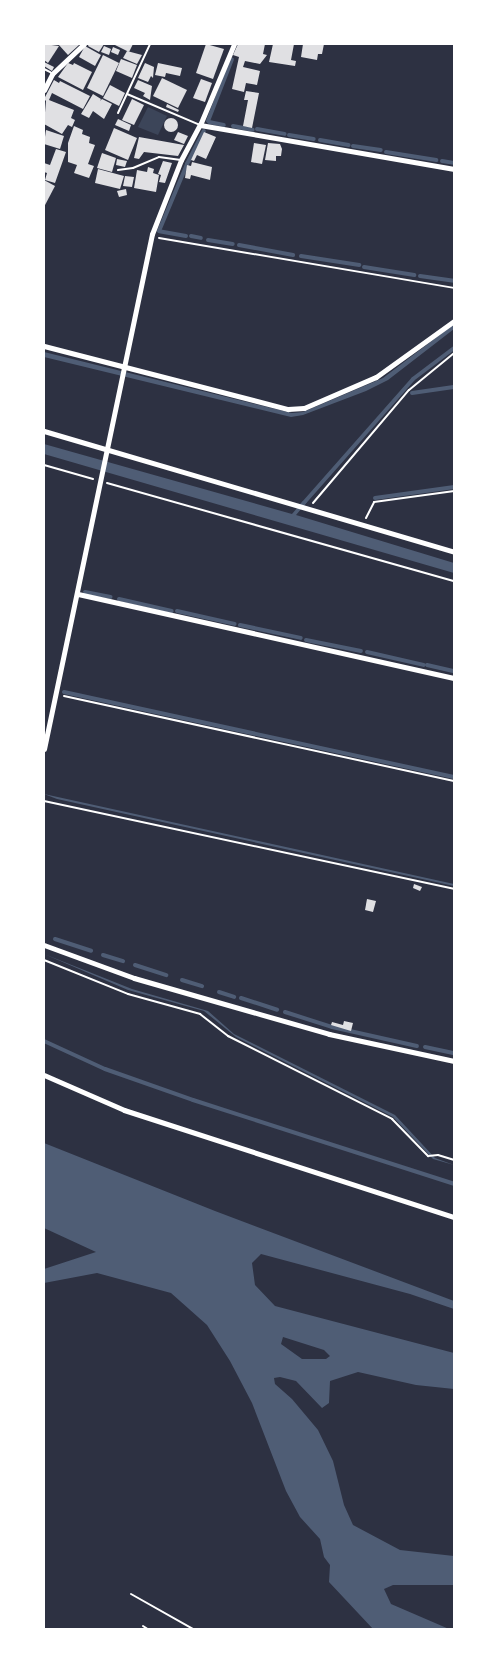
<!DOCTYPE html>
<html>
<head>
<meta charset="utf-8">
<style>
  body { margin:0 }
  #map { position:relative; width:498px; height:1673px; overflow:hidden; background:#2d3142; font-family:Raleway,sans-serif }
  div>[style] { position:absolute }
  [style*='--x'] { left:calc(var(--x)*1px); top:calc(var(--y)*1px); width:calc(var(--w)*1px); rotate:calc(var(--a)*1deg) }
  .green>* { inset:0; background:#3c4559 }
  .water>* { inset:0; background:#4f5d75 }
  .stream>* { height:4px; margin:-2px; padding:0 2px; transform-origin:2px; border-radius:2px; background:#4f5d75 }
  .building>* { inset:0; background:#e0e0e3 }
  .round { border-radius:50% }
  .path>* { height:2px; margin:-1px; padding:0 1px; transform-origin:1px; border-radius:1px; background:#fff }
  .service>* { height:2px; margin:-1px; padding:0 1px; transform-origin:1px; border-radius:1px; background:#fff }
  .minor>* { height:5px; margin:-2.5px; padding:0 2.5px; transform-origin:2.5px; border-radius:2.5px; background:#fff }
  span { translate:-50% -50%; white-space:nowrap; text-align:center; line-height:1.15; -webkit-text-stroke:6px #fff; paint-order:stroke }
  .frame { position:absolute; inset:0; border:45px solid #fff; pointer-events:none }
</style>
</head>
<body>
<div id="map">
  <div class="green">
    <div style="clip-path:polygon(148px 107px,167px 116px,158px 135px,138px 127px)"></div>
  </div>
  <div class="water">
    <div style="clip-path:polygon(454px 324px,454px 329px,388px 380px,366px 391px,303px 415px,291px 417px,44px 357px,44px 352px,292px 413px,303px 412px,383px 378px)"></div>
    <div style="clip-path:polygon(44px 444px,292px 514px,303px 501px,307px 502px,296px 515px,454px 563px,454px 573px,44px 454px)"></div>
    <div style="clip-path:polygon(44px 794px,454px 884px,454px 886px,57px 799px)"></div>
    <div style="clip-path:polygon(44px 954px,132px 989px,208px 1011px,234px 1034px,395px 1115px,435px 1158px,454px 1165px,433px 1159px,393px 1117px,236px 1037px,204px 1011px,128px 990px)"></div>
    <div style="clip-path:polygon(evenodd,44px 1143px,215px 1211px,454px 1301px,454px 1309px,410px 1294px,261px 1254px,252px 1263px,255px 1285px,275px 1306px,454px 1353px,454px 1389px,416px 1385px,358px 1372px,330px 1381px,329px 1403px,322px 1408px,296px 1381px,280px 1377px,274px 1378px,275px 1384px,292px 1399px,318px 1430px,333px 1461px,344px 1505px,353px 1525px,400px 1550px,454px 1556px,454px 1585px,393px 1585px,384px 1589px,391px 1604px,449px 1629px,373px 1629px,329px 1582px,330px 1565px,324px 1557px,320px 1539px,300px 1517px,286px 1491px,252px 1403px,230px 1361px,207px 1325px,171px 1293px,97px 1273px,44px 1283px,44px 1269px,96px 1252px,44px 1228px,44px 1143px,283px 1337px,324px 1350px,330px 1356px,326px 1359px,302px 1359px,281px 1344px,283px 1337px)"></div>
  </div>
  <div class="stream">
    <div style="--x:208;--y:121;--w:66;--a:-68.8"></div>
    <div style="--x:209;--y:122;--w:15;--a:11"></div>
    <div style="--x:233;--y:126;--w:20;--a:11"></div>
    <div style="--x:257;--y:129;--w:28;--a:10"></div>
    <div style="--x:289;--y:135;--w:25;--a:9"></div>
    <div style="--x:320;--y:140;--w:29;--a:10"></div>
    <div style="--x:353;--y:146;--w:28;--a:8"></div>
    <div style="--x:386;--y:152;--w:51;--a:9.1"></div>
    <div style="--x:442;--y:161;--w:12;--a:9"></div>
    <div style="--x:186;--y:236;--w:27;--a:-170"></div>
    <div style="--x:159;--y:231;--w:73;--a:-67.3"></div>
    <div style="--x:187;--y:164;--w:37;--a:-63"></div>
    <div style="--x:191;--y:236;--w:10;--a:11"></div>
    <div style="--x:208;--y:240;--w:25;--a:9"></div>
    <div style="--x:239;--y:245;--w:55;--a:10.5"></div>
    <div style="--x:301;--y:256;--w:59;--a:8.8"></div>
    <div style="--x:364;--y:267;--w:51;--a:9.1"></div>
    <div style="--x:420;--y:276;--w:34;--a:8"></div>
    <div style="--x:412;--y:393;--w:42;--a:-8.1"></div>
    <div style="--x:375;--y:498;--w:80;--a:-7.9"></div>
    <div style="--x:302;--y:505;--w:168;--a:-48.6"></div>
    <div style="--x:413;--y:379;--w:51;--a:-37.1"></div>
    <div style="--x:85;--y:592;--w:26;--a:11"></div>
    <div style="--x:119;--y:599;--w:54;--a:12.8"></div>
    <div style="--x:177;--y:611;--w:59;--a:12.6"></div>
    <div style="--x:240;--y:625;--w:62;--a:12"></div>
    <div style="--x:306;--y:640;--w:56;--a:11.3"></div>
    <div style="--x:367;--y:652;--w:58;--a:12.8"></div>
    <div style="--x:427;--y:665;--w:28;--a:13"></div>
    <div style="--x:64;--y:692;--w:399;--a:12.3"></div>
    <div style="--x:55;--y:939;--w:38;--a:18"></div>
    <div style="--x:103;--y:955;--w:21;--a:17"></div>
    <div style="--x:135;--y:965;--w:33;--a:18"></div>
    <div style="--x:182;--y:980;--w:21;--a:17"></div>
    <div style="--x:219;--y:992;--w:16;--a:18"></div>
    <div style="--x:241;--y:998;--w:38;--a:18"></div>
    <div style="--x:285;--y:1012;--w:49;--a:17.7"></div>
    <div style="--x:332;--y:1027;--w:87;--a:12.6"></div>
    <div style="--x:44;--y:1041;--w:67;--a:24.7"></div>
    <div style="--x:105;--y:1069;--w:93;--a:19.4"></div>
    <div style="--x:193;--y:1100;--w:274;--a:17.8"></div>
    <div style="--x:425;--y:1047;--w:30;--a:12"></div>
  </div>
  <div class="building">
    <div style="clip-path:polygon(44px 44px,59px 46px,48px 63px,44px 60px)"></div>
    <div style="clip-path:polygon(58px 44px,80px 44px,68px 55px)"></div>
    <div style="clip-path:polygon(89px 44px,104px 44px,99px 52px,88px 46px)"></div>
    <div style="clip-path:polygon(113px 44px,133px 44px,129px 52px)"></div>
    <div style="clip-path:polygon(206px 44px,224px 49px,213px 79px,196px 73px)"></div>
    <div style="clip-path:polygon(238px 44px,265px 44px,263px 54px,267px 55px,260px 64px,245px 61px,243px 67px,260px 71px,257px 85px,246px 83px,244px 92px,232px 89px,239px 57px,233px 55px)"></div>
    <div style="clip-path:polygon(273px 44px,294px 44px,291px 60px,296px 61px,295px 66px,269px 62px)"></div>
    <div style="clip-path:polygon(303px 44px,324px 44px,322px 54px,318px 54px,317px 60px,301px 57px)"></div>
    <div style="clip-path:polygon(85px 46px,101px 55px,95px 66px,79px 57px)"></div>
    <div style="clip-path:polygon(104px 46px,111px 49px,109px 55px,101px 52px)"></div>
    <div style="clip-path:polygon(113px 47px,120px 50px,118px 55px,111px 52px)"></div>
    <div style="clip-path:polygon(127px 51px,142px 55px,137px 64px,123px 58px)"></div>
    <div style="clip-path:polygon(103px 55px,119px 63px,103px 96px,87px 88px)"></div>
    <div style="clip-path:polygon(121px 59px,137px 65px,132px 78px,116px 71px)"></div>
    <div style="clip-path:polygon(44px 62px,54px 67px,52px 71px,44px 66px)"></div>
    <div style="clip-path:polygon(68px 63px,73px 65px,74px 63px,92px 72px,83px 90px,58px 77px)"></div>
    <div style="clip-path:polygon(145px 63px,154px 67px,153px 78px,151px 76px,148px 82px,138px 78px)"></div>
    <div style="clip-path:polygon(158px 63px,182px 68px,180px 76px,166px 73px,165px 77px,155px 75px)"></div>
    <div style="clip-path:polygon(162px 78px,187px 90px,178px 108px,153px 96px)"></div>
    <div style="clip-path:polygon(201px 79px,212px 83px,205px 102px,193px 98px)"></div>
    <div style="clip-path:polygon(54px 80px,59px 83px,60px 81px,90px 96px,83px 109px,52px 93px,49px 100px,74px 110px,71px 118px,75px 120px,72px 127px,68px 125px,62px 134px,44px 124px,46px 101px,44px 99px)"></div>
    <div style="clip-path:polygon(138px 80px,152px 86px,150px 100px,143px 96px,145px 93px,134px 88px)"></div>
    <div style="clip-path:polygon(110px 85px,125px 93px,119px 106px,103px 98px)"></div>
    <div style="clip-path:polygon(246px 91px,259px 93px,252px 128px,243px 126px,248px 100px,244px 100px)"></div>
    <div style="clip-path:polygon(93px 94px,101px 99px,100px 101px,102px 99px,112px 104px,104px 119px,93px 111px,89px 118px,81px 114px)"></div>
    <div style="clip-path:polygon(132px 99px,144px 105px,134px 125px,122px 120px)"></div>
    <div style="clip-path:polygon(167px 104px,179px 110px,178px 112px,166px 107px)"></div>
    <div class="round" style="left:164px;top:118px;width:14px;height:14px"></div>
    <div style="clip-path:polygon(118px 119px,131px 125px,129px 131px,115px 125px)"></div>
    <div style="clip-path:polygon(74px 126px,83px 130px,82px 134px,90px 137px,89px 143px,95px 145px,88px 164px,94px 166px,89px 178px,74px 173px,77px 165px,68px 162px,68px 143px)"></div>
    <div style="clip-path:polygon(114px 128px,137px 138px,128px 160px,105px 150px)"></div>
    <div style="clip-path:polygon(46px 130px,64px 136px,60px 149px,44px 144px)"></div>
    <div style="clip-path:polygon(178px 132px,188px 136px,184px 144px,174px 140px)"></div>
    <div style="clip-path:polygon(204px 132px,216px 137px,206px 159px,197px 155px,194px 161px,191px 160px)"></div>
    <div style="clip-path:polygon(139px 137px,184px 145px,178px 156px,144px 152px,139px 159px,134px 158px)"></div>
    <div style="clip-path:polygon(254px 143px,266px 145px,262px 164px,251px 162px)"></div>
    <div style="clip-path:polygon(268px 143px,280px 144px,282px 149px,281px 156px,276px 156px,276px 161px,265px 160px)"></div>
    <div style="clip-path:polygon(56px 149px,66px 152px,55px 183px,45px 180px,47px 173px,44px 172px,44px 163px,50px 165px)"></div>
    <div style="clip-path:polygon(102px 153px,116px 158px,112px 172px,97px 168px)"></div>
    <div style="clip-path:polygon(117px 159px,127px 161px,125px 167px,116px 165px)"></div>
    <div style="clip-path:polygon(163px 161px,172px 163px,165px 183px,159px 182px,161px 175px,158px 174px)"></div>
    <div style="clip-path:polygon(192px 162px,212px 167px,210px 180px,191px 175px,190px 179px,185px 178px,187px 165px,191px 166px)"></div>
    <div style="clip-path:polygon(148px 167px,154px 169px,153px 173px,159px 175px,156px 192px,134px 188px,137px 170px,147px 172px)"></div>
    <div style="clip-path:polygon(98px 169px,124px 176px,120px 189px,95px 183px)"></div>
    <div style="clip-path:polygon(125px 176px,134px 177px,132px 187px,123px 186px)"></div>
    <div style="clip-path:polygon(44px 180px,55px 186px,44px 207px)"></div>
    <div style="clip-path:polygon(126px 189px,127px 195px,119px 197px,117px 191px)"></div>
    <div style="clip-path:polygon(414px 884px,422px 887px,420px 891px,413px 888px)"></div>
    <div style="clip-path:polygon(367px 899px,376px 901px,373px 912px,365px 910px)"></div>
    <div style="clip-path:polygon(344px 1021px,353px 1023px,351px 1031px,331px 1025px,332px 1022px,343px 1025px)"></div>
  </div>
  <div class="path">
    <div style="--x:159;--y:238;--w:299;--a:9.6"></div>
    <div style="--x:44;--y:465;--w:51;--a:15.9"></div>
    <div style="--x:107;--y:483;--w:361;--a:15.8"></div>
    <div style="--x:313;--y:503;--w:148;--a:-49.7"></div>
    <div style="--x:409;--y:390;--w:58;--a:-39.4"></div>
    <div style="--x:366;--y:518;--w:18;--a:-63"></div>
    <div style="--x:374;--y:502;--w:81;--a:-7.8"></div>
    <div style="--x:64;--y:696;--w:399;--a:12.3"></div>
    <div style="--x:44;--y:801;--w:419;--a:12.1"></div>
    <div style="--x:44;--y:960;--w:91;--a:22"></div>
    <div style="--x:128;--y:994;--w:75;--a:15.5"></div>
    <div style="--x:200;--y:1014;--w:36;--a:38"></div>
    <div style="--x:228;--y:1036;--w:184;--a:26.8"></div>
    <div style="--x:392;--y:1119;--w:52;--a:45.8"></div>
    <div style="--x:428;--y:1156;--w:10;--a:-6"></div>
    <div style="--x:438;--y:1155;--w:17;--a:17"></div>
  </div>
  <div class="service">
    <div style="--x:44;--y:69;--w:7;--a:27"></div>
    <div style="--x:127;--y:94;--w:79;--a:23"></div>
    <div style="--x:118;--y:113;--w:76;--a:-65.1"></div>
    <div style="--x:118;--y:170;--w:15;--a:-8"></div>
    <div style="--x:133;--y:168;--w:28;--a:-23"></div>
    <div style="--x:159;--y:157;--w:22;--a:8"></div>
    <div style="--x:131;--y:1594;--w:73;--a:29.4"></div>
    <div style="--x:143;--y:1626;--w:7;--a:34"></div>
  </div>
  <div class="minor">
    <div style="--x:44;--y:90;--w:18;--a:-63"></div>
    <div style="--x:52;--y:74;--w:44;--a:-43.2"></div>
    <div style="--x:200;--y:125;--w:258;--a:9.8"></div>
    <div style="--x:44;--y:346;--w:252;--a:14.5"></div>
    <div style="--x:288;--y:409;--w:16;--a:-4"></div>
    <div style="--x:304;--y:408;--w:78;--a:-23.3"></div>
    <div style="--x:376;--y:377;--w:96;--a:-35.7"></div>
    <div style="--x:44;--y:431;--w:427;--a:16.4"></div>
    <div style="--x:78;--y:594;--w:385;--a:12.6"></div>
    <div style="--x:44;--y:749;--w:526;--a:-78.16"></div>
    <div style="--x:152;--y:234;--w:79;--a:-68.6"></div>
    <div style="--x:181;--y:160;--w:40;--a:-62"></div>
    <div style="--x:200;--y:125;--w:88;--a:-67.2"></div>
    <div style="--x:44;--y:945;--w:96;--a:20.1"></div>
    <div style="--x:134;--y:978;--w:203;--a:16"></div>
    <div style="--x:329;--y:1034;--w:128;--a:12.2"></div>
    <div style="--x:44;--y:1075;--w:87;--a:23.6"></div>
    <div style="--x:124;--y:1110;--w:347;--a:18"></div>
  </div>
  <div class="frame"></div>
</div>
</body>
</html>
